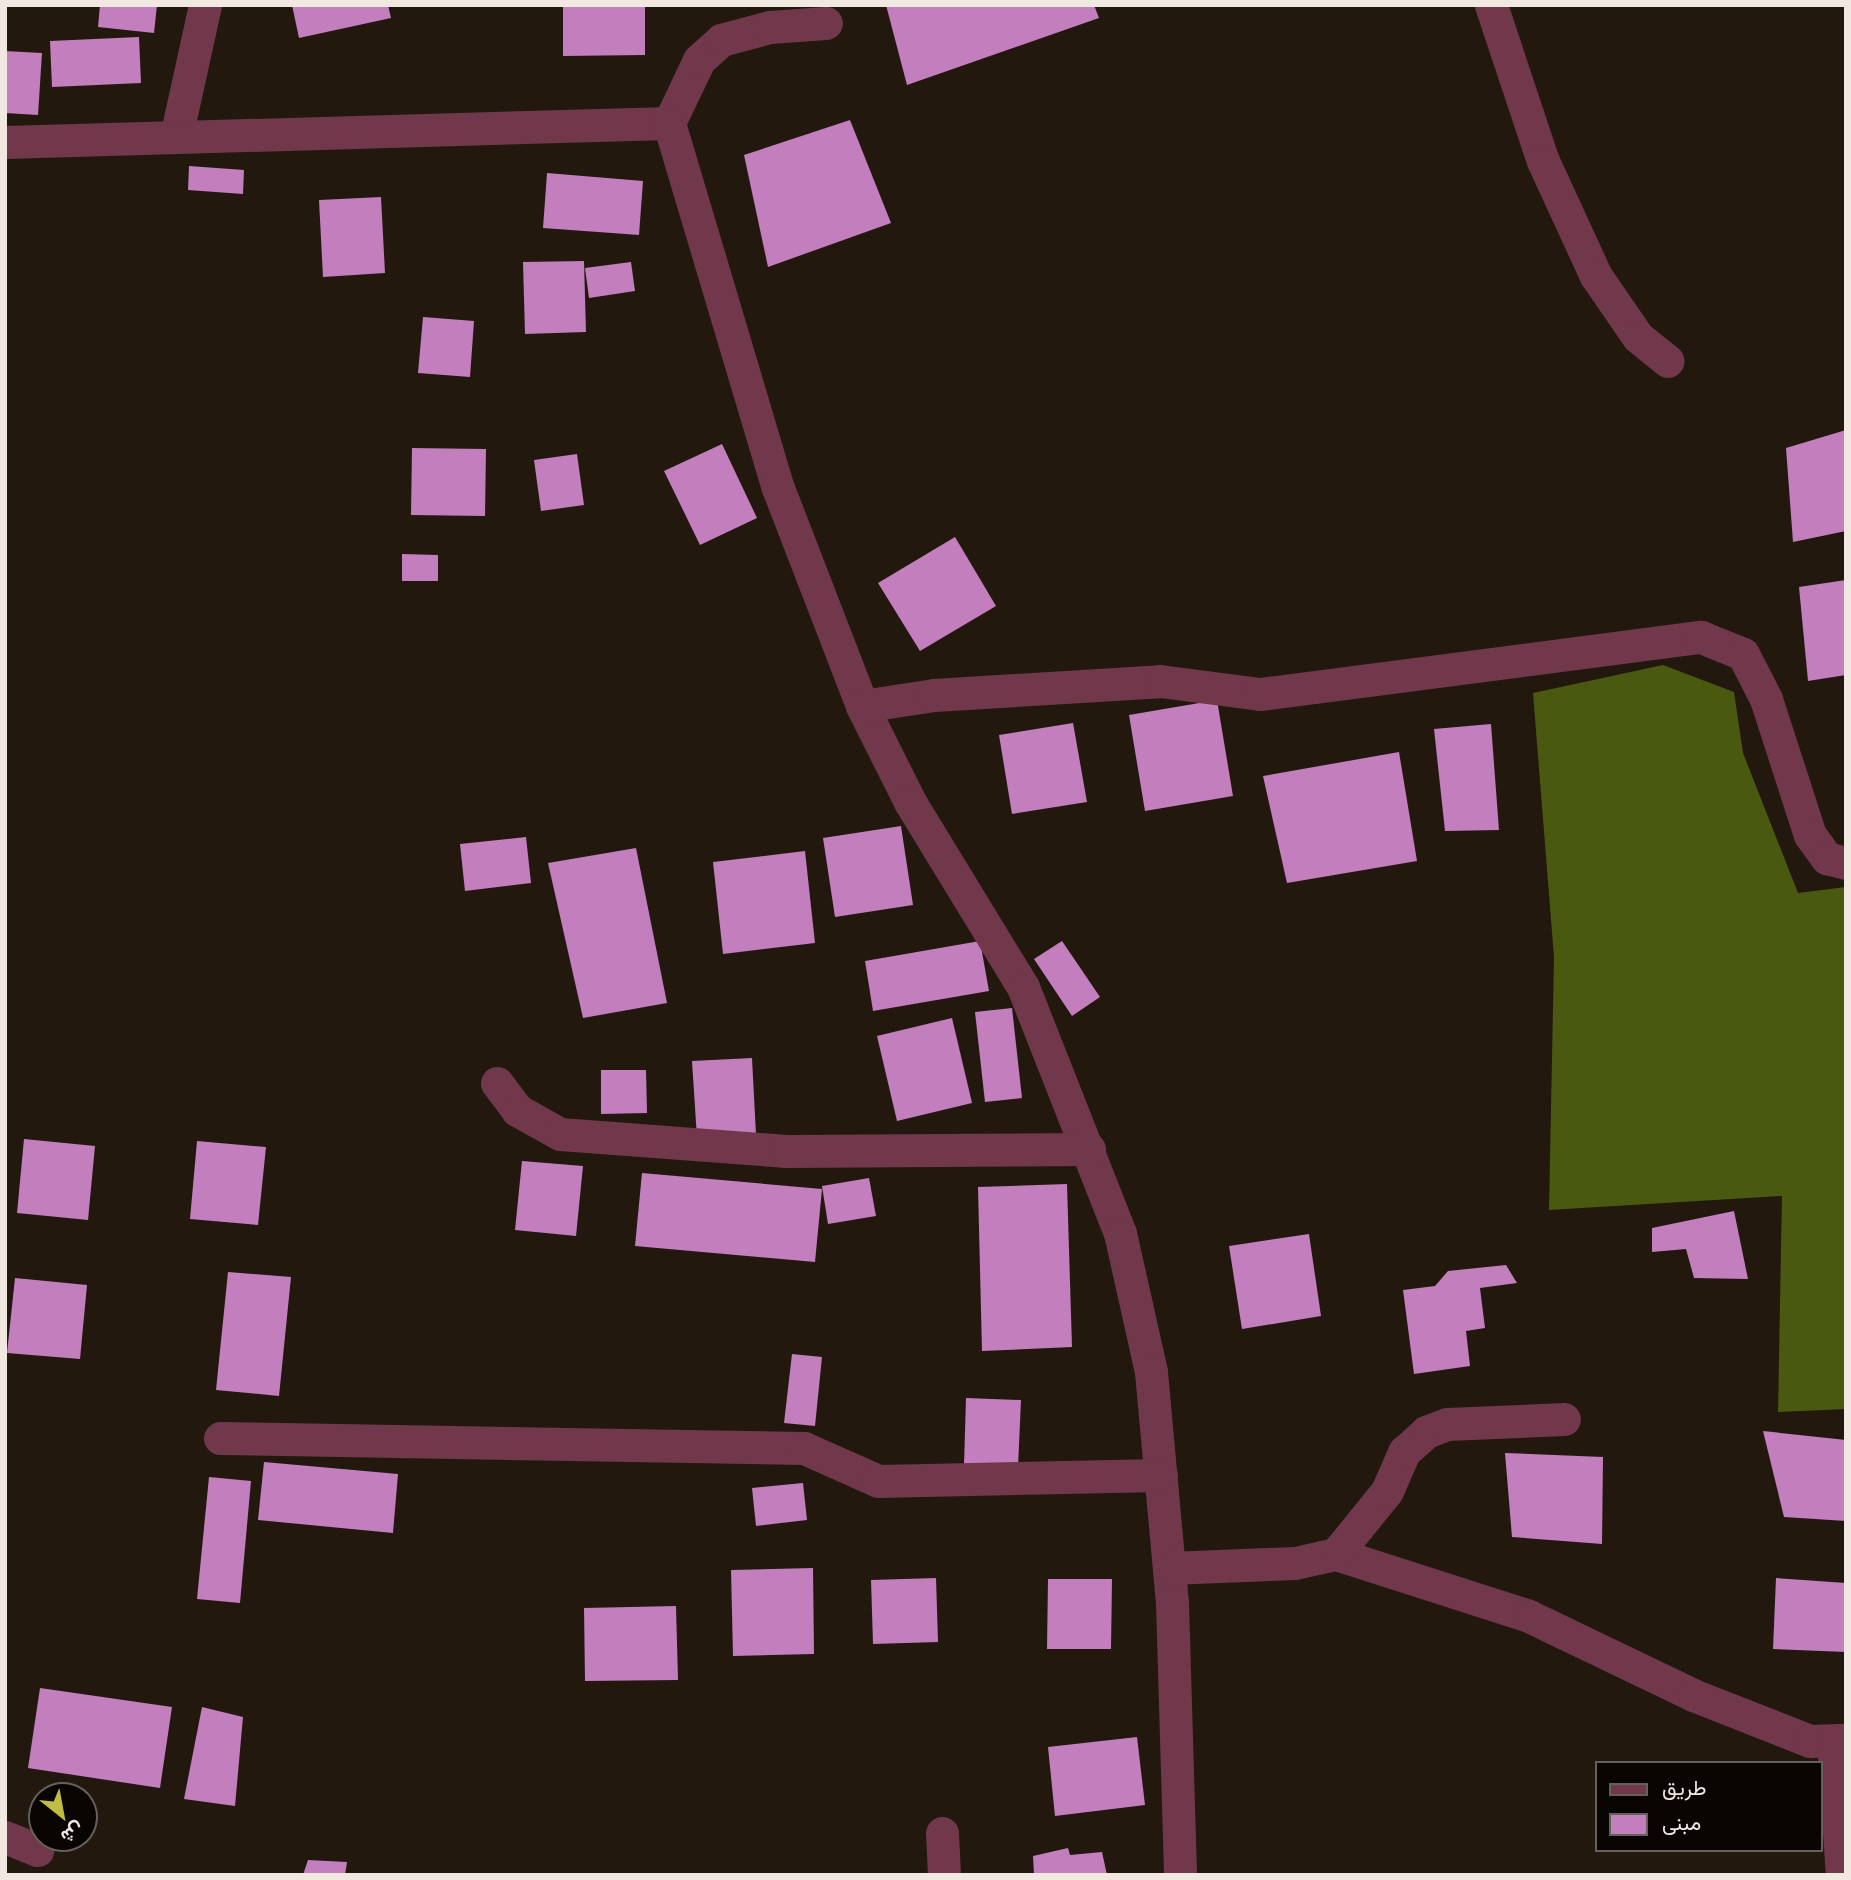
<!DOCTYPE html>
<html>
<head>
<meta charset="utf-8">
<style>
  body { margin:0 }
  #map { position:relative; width:1851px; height:1880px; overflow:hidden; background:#23180e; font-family:Ubuntu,Vazirmatn,sans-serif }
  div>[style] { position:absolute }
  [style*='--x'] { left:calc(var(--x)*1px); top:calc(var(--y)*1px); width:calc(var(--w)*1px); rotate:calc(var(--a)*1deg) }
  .forest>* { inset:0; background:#4a5910 }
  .building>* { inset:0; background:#c37ebe }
  .street>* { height:33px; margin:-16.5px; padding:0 16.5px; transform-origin:16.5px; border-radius:16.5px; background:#70384a }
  span { translate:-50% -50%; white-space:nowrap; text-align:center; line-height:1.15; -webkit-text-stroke:7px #090503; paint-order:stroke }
  .frame { position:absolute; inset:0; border:7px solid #f0e8e1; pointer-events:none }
  .legend { position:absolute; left:1595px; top:1761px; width:228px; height:91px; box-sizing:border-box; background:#090503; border:2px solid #65605c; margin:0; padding:9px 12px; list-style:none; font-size:21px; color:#f0e8e1 }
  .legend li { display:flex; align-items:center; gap:14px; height:35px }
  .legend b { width:35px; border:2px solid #65605c }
  .north { position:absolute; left:28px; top:1782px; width:70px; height:70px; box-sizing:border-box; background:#090503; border:2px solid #65605c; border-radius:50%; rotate:149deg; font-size:19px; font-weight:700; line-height:28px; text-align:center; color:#f0e8e1 }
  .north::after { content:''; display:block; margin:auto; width:24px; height:32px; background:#bfbe42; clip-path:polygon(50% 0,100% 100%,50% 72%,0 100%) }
</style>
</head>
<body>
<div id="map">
  <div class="forest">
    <div style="clip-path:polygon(1663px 665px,1734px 692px,1743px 753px,1798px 893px,1846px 887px,1846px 1409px,1778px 1412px,1782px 1196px,1549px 1210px,1554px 957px,1533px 693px)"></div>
  </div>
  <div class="building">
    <div style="clip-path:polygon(100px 5px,157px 5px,154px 33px,98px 27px)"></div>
    <div style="clip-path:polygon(292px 5px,388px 5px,391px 18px,299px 38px)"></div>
    <div style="clip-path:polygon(563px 5px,645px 5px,645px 55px,563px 56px)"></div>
    <div style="clip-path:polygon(886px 5px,1094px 5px,1099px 18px,907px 85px)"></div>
    <div style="clip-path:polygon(139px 37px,141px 83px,52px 87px,50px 41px)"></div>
    <div style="clip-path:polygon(5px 51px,42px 53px,38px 115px,5px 113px)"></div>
    <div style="clip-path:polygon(850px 120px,891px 223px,768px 267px,744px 155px)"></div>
    <div style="clip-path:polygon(189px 166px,244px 170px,243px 194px,188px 190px)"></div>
    <div style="clip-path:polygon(547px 173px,643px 181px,639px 235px,543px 228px)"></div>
    <div style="clip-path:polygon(381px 197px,385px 273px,323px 277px,319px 200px)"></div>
    <div style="clip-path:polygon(584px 261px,586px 332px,525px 334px,523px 262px)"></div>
    <div style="clip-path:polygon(631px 262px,635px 291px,589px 298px,585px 268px)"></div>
    <div style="clip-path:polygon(423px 317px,474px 321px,470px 377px,418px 373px)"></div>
    <div style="clip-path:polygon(1846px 430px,1846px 531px,1793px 542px,1786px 448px)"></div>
    <div style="clip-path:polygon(722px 444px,757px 518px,700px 545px,664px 471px)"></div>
    <div style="clip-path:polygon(412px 448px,486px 449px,485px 516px,411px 515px)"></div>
    <div style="clip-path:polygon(577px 454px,584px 505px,541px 511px,534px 460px)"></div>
    <div style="clip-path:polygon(955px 537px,996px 606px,920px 651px,878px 583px)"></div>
    <div style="clip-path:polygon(402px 554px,438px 555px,438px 581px,402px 581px)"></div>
    <div style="clip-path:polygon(1846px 580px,1846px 675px,1808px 681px,1799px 587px)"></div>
    <div style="clip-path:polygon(1217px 700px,1233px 796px,1145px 811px,1129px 715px)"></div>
    <div style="clip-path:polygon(1073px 723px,1087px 802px,1012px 814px,999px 735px)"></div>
    <div style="clip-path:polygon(1491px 724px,1499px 830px,1445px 831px,1434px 729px)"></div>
    <div style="clip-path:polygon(1399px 752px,1417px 861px,1287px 883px,1263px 776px)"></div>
    <div style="clip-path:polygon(901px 826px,913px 905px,835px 917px,823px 838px)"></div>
    <div style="clip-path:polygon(526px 837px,531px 883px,465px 891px,460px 844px)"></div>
    <div style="clip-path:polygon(636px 848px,667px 1003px,583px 1018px,548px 863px)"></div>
    <div style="clip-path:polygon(805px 851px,815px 943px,723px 954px,713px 862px)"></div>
    <div style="clip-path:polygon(980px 941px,989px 991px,873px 1011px,865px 961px)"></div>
    <div style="clip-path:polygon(1062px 941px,1100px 997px,1072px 1016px,1034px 959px)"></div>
    <div style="clip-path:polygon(1012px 1008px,1022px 1098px,985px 1102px,975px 1012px)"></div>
    <div style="clip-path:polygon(952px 1018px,972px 1103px,897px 1121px,877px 1036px)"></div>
    <div style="clip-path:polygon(752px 1058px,756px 1135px,697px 1138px,692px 1061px)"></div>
    <div style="clip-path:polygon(601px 1070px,646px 1070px,647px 1113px,601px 1114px)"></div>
    <div style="clip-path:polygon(24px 1139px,95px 1146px,88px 1220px,17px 1213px)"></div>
    <div style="clip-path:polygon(197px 1141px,266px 1147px,258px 1225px,190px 1219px)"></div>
    <div style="clip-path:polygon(522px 1161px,583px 1166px,576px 1236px,515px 1230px)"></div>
    <div style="clip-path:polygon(642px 1173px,822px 1189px,815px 1262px,635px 1246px)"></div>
    <div style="clip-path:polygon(869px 1178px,876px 1216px,828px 1224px,822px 1186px)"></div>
    <div style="clip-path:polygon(1067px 1184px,1072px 1347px,982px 1351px,978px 1187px)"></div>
    <div style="clip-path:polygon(1734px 1211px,1748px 1279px,1694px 1278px,1686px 1249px,1652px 1252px,1652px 1228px)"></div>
    <div style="clip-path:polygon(1309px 1234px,1321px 1316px,1242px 1329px,1229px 1246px)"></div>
    <div style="clip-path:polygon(1506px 1265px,1517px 1283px,1480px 1288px,1485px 1328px,1466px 1331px,1470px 1366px,1414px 1374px,1403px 1290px,1435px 1286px,1448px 1271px)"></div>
    <div style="clip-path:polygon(228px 1272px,291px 1277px,279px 1396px,216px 1390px)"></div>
    <div style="clip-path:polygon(15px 1278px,87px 1285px,80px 1359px,7px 1353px)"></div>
    <div style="clip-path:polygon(792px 1354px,822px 1357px,815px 1426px,784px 1423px)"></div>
    <div style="clip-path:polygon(966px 1398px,1021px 1400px,1018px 1467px,964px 1465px)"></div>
    <div style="clip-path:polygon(1763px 1431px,1846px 1440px,1846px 1521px,1784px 1517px)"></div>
    <div style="clip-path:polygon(1505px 1453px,1603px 1457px,1602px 1544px,1512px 1537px)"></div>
    <div style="clip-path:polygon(264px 1462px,398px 1474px,393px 1533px,258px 1520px)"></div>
    <div style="clip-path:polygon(209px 1477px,251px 1481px,240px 1603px,197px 1599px)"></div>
    <div style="clip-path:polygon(803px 1483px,807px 1520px,756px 1526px,752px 1488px)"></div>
    <div style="clip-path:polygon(813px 1568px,814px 1654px,733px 1656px,731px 1570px)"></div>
    <div style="clip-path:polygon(936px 1578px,938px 1642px,873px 1644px,871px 1580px)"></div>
    <div style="clip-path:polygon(1776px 1578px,1846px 1583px,1846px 1652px,1773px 1649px)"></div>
    <div style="clip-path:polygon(1048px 1579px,1112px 1579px,1111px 1649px,1047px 1649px)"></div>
    <div style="clip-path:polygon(676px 1606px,678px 1680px,585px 1681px,584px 1608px)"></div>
    <div style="clip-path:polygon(40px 1688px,172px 1707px,160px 1788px,28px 1768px)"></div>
    <div style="clip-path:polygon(202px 1707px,243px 1717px,235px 1806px,184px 1799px)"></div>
    <div style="clip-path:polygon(1137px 1737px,1145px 1805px,1055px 1816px,1048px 1747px)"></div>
    <div style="clip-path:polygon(1068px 1848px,1070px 1855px,1102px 1852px,1107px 1875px,1034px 1875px,1033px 1856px)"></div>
    <div style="clip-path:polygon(308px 1860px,347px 1862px,345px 1875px,303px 1875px)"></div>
  </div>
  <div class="street">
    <div style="--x:1491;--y:5;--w:164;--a:71.6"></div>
    <div style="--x:1543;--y:161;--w:127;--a:65.3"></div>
    <div style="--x:1596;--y:276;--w:74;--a:55.5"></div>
    <div style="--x:1638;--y:337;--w:38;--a:39"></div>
    <div style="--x:669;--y:123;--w:70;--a:-64.5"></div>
    <div style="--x:699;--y:60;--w:30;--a:-42"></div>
    <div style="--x:721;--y:40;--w:51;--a:-14.9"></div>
    <div style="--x:770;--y:27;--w:56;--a:-4.1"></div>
    <div style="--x:176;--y:137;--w:135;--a:-77.6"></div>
    <div style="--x:5;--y:142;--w:664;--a:-1.64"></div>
    <div style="--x:669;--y:123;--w:381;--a:73.4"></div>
    <div style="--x:778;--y:488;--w:234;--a:68.9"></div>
    <div style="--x:862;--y:706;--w:107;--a:63.4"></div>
    <div style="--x:910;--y:802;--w:217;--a:58.6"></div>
    <div style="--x:1023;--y:987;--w:264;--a:68.5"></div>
    <div style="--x:1120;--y:1233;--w:142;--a:77.4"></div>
    <div style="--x:1151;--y:1372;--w:232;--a:84.8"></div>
    <div style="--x:1172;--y:1603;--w:272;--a:88.3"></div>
    <div style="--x:862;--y:706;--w:73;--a:-8.7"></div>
    <div style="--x:934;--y:695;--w:226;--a:-3.5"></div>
    <div style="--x:1160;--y:681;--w:101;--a:7.4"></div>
    <div style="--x:1260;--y:694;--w:445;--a:-7.4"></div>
    <div style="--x:1701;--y:637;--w:45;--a:22"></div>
    <div style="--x:1743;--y:654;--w:51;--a:62.9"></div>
    <div style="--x:1766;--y:699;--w:143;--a:72.1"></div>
    <div style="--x:1810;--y:835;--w:29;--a:54"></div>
    <div style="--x:1827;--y:858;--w:20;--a:15"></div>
    <div style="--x:497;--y:1083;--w:34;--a:53"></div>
    <div style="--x:517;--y:1110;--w:49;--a:29.2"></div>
    <div style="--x:560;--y:1134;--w:227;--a:4.3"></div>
    <div style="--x:786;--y:1151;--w:303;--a:-0.4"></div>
    <div style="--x:220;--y:1438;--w:584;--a:0.98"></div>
    <div style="--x:804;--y:1448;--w:81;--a:24"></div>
    <div style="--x:878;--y:1481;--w:283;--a:-1.2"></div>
    <div style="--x:1336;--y:1554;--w:203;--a:17.8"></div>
    <div style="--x:1529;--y:1616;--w:182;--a:25.7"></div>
    <div style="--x:1693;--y:1695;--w:126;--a:21.5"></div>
    <div style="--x:1810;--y:1741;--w:36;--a:-2"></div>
    <div style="--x:1169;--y:1568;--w:126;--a:-2.3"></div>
    <div style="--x:1295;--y:1563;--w:42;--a:-12.4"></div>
    <div style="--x:1336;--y:1554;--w:81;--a:-51"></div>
    <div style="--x:1387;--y:1491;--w:43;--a:-66.4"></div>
    <div style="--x:1404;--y:1452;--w:30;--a:-42"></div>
    <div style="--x:1426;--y:1432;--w:22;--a:-21"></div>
    <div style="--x:1447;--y:1424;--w:117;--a:-2.4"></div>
    <div style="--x:1833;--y:1741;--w:134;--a:86.2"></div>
    <div style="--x:942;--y:1833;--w:42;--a:87.3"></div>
    <div style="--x:5;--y:1837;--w:35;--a:22"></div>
  </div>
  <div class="frame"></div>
  <ul class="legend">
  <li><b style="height:9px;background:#70384a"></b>طريق</li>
  <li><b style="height:19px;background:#c37ebe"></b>مبنى</li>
  </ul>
  <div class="north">ش</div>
</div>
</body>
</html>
